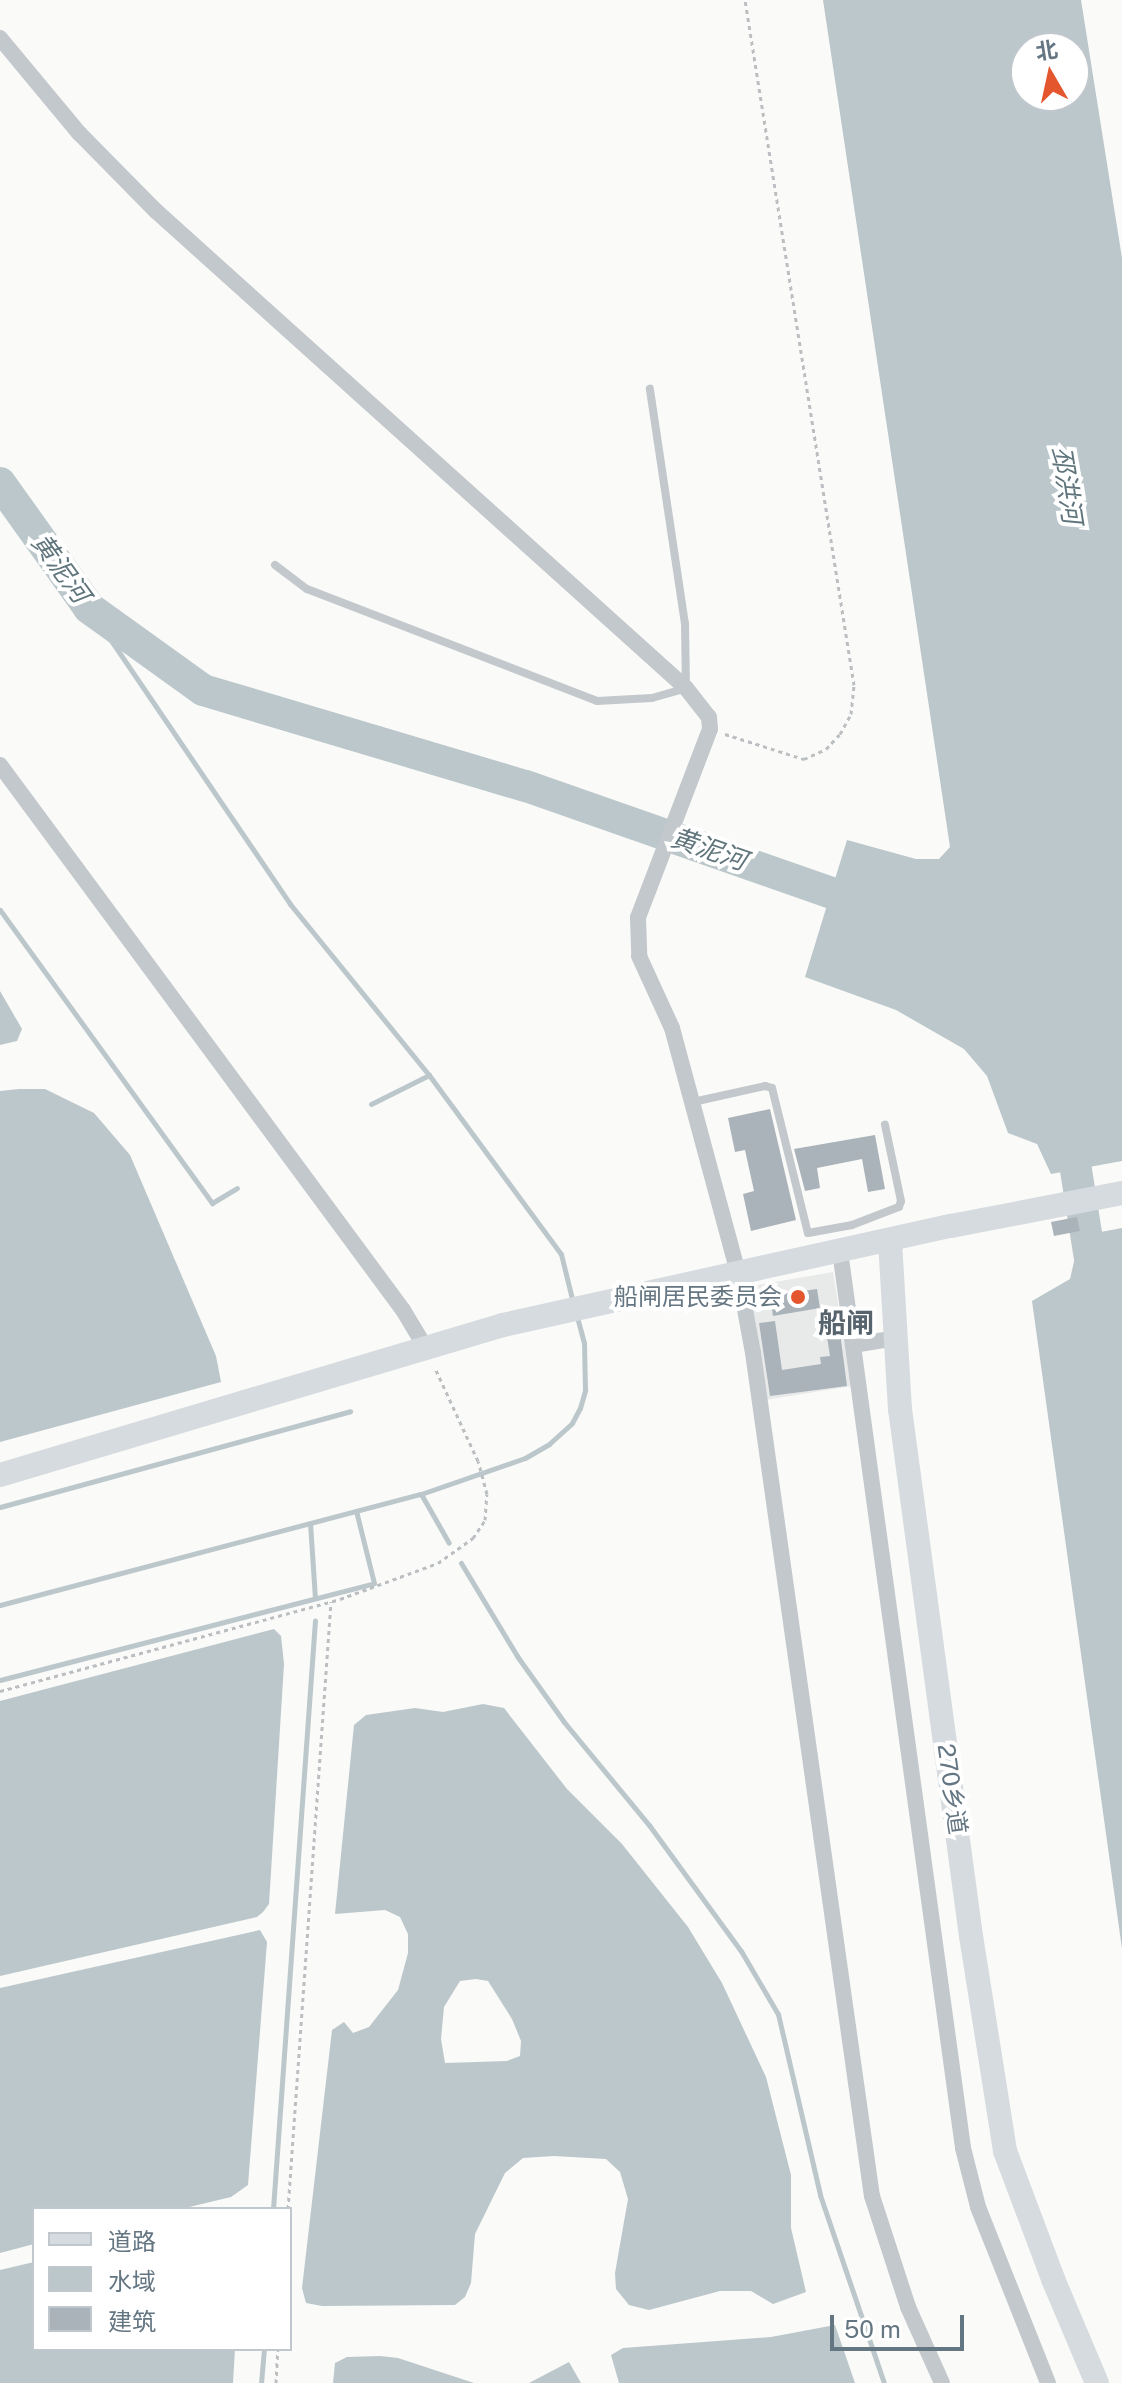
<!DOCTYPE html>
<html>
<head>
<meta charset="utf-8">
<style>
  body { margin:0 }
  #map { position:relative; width:1122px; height:2383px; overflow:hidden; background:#fafaf8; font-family:"Public Sans","Noto Sans SC",sans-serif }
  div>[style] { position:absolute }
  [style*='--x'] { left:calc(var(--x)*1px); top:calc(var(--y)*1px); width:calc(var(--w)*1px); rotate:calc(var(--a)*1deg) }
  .built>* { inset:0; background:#e8e9e9 }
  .water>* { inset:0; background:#bbc7cb }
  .stream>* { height:5px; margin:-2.5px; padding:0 2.5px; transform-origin:2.5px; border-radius:2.5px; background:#bbc7cb }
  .river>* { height:32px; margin:-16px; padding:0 16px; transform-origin:16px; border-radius:16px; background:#bbc7cb }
  .building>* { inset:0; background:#aab3b9 }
  .path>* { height:3px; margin-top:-1.5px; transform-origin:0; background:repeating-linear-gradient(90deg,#bbbfc2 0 4px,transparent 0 8px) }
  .lane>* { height:8px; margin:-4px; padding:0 4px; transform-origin:4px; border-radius:4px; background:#c3c8cc }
  .street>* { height:16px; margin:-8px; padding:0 8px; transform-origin:8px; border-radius:8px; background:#c3c8cc }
  .secondary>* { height:24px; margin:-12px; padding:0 12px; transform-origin:12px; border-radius:12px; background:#d6dbdf }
  .dots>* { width:22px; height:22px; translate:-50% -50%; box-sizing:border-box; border:4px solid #fff; border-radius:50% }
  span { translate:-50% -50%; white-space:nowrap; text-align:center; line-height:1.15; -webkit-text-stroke:8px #fff; paint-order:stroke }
  .poi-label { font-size:24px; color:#657683 }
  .right { translate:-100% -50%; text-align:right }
  .street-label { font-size:24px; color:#657683 }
  .water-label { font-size:26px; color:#60757c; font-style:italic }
  .quarter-label { font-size:28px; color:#57646e; font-weight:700 }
  .legend { position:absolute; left:32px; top:2207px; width:260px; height:144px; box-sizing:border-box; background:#fff; border:2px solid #c1c8cd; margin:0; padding:10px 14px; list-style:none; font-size:24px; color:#657683 }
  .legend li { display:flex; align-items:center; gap:16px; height:40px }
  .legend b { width:40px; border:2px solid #c1c8cd }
  .north { position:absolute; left:1010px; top:32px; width:80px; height:80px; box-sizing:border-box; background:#fff; border:2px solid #c1c8cd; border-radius:50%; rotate:351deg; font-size:22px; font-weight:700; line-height:32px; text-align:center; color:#657683 }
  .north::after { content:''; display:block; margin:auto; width:28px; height:36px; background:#e4572e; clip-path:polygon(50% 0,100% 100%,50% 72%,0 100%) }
  .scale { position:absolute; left:830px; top:2315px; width:134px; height:36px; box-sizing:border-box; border:4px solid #657683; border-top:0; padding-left:10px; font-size:24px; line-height:28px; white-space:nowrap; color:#657683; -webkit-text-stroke:6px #fff; paint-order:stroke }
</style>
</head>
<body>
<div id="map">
  <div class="built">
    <div style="clip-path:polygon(833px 1272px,852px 1386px,765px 1400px,746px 1287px)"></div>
  </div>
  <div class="water">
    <div style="clip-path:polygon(evenodd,823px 0,1081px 0,1122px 258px,1122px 1161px,1051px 1174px,1037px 1144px,1008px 1133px,987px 1076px,964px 1049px,896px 1010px,805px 977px,847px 840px,916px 859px,939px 859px,950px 847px,823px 0,1026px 48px,1074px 48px,1074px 96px,1026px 96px,1026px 48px)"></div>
    <div style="clip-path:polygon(0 991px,22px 1029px,17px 1041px,0 1045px)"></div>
    <div style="clip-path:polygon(19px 1089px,45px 1089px,94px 1113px,130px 1155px,216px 1356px,221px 1382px,0 1442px,0 1091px)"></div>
    <div style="clip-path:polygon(1122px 1228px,1122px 1949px,1032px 1301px,1070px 1279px,1076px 1253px,1074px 1237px)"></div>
    <div style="clip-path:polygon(274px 1629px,281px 1636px,284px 1664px,269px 1904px,263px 1912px,257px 1917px,0 1976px,0 1701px)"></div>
    <div style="clip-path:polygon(evenodd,483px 1704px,504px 1708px,567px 1789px,622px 1844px,688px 1927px,722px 1983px,766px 2077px,791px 2175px,791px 2228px,806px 2292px,773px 2304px,751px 2291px,720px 2291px,649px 2310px,629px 2305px,616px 2289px,615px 2273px,628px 2199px,620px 2172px,606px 2159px,554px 2156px,523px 2158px,505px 2173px,475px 2234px,471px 2283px,465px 2297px,455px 2305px,322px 2306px,306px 2303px,302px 2288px,332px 2030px,344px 2022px,353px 2033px,369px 2027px,398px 1990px,408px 1953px,408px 1934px,400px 1917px,385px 1910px,335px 1914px,354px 1725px,366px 1715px,415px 1708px,443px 1712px,483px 1704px,476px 1979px,488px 1981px,512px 2019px,521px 2041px,520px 2056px,507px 2061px,445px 2063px,441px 2039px,444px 2007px,460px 1981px,476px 1979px)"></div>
    <div style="clip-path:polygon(260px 1930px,267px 1942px,248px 2185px,231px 2197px,181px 2209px,34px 2209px,34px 2244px,0 2253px,0 1988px)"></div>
    <div style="clip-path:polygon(34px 2262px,34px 2349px,235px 2349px,233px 2383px,0 2383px,0 2270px)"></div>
    <div style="clip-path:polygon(835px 2325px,855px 2383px,619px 2383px,611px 2355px,623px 2348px,771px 2337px)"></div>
    <div style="clip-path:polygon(380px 2356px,398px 2358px,474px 2383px,333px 2383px,335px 2363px,347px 2357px)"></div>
    <div style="clip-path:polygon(569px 2362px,581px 2383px,526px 2383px,529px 2383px)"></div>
  </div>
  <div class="stream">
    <div style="--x:89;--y:608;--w:358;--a:55.8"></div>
    <div style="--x:290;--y:904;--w:220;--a:50.9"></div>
    <div style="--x:429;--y:1075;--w:222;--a:53.6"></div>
    <div style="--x:561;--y:1254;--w:50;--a:76.2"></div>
    <div style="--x:0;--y:910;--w:362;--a:54.1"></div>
    <div style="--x:212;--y:1203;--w:29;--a:-31"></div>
    <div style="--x:371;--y:1104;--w:65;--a:-26.6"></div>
    <div style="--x:421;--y:1494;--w:56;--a:60.3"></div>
    <div style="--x:0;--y:1507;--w:363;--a:-15.3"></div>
    <div style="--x:310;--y:1523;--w:75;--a:86.2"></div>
    <div style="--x:461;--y:1563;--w:109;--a:58.9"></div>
    <div style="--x:517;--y:1656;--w:81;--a:54.5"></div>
    <div style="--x:564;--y:1722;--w:134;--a:50.5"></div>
    <div style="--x:649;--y:1825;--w:156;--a:53.9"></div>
    <div style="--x:741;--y:1951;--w:73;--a:59.6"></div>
    <div style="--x:778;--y:2014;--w:186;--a:76.9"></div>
    <div style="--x:820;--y:2195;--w:199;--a:71.2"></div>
    <div style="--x:0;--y:1605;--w:435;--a:-14.8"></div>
    <div style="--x:421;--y:1494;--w:110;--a:-19.1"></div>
    <div style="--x:525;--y:1458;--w:28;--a:-30"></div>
    <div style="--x:549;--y:1444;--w:31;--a:-42"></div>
    <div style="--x:572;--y:1423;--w:17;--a:-62"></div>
    <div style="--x:580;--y:1408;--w:19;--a:-74"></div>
    <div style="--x:585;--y:1390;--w:47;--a:-91.2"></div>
    <div style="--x:584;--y:1343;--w:28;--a:-105"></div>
    <div style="--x:0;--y:1680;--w:386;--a:-14.5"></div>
    <div style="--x:374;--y:1583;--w:74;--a:-104"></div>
    <div style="--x:273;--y:2209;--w:590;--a:-85.92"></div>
    <div style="--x:261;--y:2383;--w:34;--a:-85"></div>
  </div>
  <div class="river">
    <div style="--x:0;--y:483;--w:153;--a:54.5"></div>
    <div style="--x:89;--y:608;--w:140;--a:35.7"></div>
    <div style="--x:203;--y:690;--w:337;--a:16.6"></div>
    <div style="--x:526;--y:786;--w:366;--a:19.3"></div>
    <div style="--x:1069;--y:1126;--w:154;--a:81"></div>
  </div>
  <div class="building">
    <div style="clip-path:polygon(770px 1109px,796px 1220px,751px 1231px,743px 1194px,754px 1191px,745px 1150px,735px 1152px,728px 1118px)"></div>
    <div style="clip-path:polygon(875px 1135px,885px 1189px,868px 1192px,862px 1159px,817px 1168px,820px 1188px,805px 1191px,794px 1149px)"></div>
    <div style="clip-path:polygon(1077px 1217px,1080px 1231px,1054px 1236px,1051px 1222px)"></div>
    <div style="clip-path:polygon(817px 1289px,820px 1308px,773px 1316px,770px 1296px)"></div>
    <div style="clip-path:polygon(837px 1310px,847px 1386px,770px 1396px,759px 1323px,775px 1321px,782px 1370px,821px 1364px,820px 1357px,830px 1356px,823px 1312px)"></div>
  </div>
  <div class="path">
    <div style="--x:725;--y:734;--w:83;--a:17.6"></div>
    <div style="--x:804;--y:759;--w:24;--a:-24"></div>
    <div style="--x:826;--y:749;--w:21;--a:-47"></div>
    <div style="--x:840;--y:734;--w:23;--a:-61"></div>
    <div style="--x:851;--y:714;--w:29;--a:-84"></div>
    <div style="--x:854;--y:685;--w:694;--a:-99.04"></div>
    <div style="--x:0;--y:1691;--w:352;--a:-15.1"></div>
    <div style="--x:340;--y:1599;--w:104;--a:-20.2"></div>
    <div style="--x:438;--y:1563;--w:43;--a:-35.5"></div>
    <div style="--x:473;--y:1538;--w:22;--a:-56"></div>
    <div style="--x:485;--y:1520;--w:26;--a:-86"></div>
    <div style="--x:487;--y:1494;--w:34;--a:-105"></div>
    <div style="--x:478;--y:1461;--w:102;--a:-114.8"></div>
    <div style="--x:288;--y:2209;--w:609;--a:-85.95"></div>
    <div style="--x:276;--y:2383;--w:34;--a:-87"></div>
  </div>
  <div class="lane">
    <div style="--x:275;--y:565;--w:40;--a:37"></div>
    <div style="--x:307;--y:589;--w:311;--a:21.1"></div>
    <div style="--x:597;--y:701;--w:55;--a:-3.1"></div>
    <div style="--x:652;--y:698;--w:35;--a:-16"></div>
    <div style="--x:686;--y:688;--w:64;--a:-90.9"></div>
    <div style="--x:685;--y:624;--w:238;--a:-98.5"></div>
    <div style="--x:693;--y:1102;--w:74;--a:-12.5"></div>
    <div style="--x:765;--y:1086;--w:7;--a:16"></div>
    <div style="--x:772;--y:1088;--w:149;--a:76.1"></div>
    <div style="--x:808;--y:1233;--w:45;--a:-10.3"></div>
    <div style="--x:852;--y:1225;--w:50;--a:-21"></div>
    <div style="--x:899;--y:1207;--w:6;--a:-72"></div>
    <div style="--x:901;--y:1201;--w:78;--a:-101.9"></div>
  </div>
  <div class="street">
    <div style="--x:0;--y:38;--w:124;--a:50.3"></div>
    <div style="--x:79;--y:133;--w:110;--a:45.4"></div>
    <div style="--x:156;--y:211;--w:713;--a:41.99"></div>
    <div style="--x:686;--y:688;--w:37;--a:52"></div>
    <div style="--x:709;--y:717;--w:12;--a:85"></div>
    <div style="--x:710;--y:729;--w:202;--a:110.9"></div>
    <div style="--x:638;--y:918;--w:38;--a:88"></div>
    <div style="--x:639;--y:956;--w:79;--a:65.4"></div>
    <div style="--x:672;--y:1028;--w:253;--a:74.9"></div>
    <div style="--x:738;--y:1272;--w:82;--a:79.5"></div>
    <div style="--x:753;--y:1353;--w:851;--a:81.97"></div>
    <div style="--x:872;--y:2196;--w:117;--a:72"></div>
    <div style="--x:908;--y:2307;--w:83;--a:65.9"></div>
    <div style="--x:0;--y:765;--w:678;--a:53.52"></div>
    <div style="--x:403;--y:1310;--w:47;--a:59"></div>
    <div style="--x:840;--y:1251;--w:905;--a:82.19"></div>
    <div style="--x:963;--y:2148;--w:61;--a:75.7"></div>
    <div style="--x:978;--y:2207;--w:189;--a:68.3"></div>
    <div style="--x:853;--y:1345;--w:45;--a:-9"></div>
  </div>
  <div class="secondary">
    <div style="--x:890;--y:1241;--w:168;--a:86.6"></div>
    <div style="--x:900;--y:1409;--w:532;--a:82.33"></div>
    <div style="--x:971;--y:1936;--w:218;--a:81"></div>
    <div style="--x:1005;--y:2151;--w:137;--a:69.4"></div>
    <div style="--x:1053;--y:2279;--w:113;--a:67.1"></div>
    <div style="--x:0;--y:1475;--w:525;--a:-16.61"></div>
    <div style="--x:503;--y:1325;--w:459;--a:-12.5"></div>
    <div style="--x:951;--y:1226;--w:174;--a:-10.9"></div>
  </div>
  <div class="dots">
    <div style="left:798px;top:1297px;background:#e4572e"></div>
  </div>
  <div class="poi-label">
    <span class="right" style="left:782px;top:1297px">船闸居民委员会</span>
  </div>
  <div class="street-label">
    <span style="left:952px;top:1789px;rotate:82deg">270乡道</span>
  </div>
  <div class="water-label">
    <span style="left:1067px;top:485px;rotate:81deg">邳洪河</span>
    <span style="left:61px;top:568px;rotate:54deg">黄泥河</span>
    <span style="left:709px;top:849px;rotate:19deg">黄泥河</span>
  </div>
  <div class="quarter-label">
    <span style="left:846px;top:1323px">船闸</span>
  </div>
  <ul class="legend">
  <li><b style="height:10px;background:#d6dbdf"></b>道路</li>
  <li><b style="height:22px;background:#bbc7cb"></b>水域</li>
  <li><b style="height:22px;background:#aab3b9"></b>建筑</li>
  </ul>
  <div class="north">北</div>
  <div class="scale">50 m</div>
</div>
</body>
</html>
